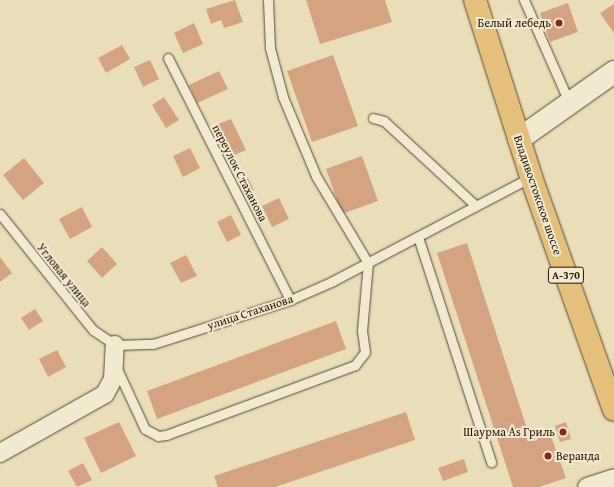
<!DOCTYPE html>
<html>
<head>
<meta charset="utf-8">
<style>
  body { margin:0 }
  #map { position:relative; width:614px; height:487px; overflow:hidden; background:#eadeb8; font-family:"Gentium Book Plus",serif }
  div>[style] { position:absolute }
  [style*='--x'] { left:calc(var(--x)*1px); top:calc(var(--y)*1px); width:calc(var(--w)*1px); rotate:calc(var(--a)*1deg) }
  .building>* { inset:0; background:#d4a482 }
  .roads { filter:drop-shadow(0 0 1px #58462f) drop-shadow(0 0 1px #58462f) }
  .lane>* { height:9px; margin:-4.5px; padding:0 4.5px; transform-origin:4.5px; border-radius:4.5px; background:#f1ead1 }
  .street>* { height:18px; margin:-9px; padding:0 9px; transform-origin:9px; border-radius:9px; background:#f1ead1 }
  .secondary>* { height:22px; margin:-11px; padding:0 11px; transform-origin:11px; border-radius:11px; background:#f1ead1 }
  .highway>* { height:22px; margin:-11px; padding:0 11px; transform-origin:11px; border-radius:11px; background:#e5bf7c }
  .dots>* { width:11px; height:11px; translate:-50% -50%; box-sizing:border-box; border:2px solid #f1ead1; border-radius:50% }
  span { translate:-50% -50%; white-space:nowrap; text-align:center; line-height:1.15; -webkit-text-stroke:4px #f1ead1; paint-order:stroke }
  .shield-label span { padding:1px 3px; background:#f1ead1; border:1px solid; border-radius:3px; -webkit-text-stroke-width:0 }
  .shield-label { font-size:11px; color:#281301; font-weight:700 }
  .poi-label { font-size:12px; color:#281301 }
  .right { translate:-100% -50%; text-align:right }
  .left { translate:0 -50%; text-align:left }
  .street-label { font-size:12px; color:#281301 }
</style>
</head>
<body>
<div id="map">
  <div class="building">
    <div style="clip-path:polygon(235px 0,243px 22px,224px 28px,221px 20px,211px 24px,206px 9px)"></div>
    <div style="clip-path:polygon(306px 0,385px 0,392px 22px,320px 44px)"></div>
    <div style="clip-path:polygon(568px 3px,578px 32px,550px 42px,540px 13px)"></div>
    <div style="clip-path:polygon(614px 4px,614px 33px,600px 13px)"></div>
    <div style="clip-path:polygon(194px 23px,203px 44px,183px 53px,174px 33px)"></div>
    <div style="clip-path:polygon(122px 45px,130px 59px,106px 73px,98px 58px)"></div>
    <div style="clip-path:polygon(333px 55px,358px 126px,312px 142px,287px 71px)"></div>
    <div style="clip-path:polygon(150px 60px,159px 79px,143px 87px,134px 67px)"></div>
    <div style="clip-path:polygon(219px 71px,228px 89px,197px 103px,189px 85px)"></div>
    <div style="clip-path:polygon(164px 97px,179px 120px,166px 128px,152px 105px)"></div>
    <div style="clip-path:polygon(231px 119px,246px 150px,228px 158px,213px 126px)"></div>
    <div style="clip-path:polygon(190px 148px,200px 168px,183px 177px,173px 156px)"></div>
    <div style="clip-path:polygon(362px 156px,378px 201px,342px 214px,326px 169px)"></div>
    <div style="clip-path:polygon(24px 158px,44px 183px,23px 200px,3px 175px)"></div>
    <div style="clip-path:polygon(248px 178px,254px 190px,244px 195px,238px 184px)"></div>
    <div style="clip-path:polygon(279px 198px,289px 219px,272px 227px,262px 206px)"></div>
    <div style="clip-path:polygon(82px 207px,92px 227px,70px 239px,59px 219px)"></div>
    <div style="clip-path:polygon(231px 215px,241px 235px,227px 242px,217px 222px)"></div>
    <div style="clip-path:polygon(467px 243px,529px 435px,548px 428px,566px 478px,539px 487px,513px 487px,437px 253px)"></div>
    <div style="clip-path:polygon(102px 247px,117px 264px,102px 278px,87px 261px)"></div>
    <div style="clip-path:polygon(186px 255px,197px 276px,181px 283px,170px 263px)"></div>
    <div style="clip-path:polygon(0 257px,12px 273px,0 282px)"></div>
    <div style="clip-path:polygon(35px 309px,43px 321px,29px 330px,21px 318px)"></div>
    <div style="clip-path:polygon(336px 321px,346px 349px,157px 419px,147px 391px)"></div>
    <div style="clip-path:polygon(57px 350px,66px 367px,48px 377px,39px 359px)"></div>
    <div style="clip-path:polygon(406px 412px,415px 440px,275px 487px,218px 487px,214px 476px)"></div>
    <div style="clip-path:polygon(119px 422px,136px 456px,101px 473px,84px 438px)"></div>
    <div style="clip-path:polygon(566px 422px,571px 439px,560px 442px,555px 426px)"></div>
    <div style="clip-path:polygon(464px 459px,468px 472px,443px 481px,438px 468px)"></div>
    <div style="clip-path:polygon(83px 463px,92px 480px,77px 487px,68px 471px)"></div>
  </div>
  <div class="roads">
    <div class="lane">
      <div style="--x:524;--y:0;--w:111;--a:66.2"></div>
      <div style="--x:168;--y:58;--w:271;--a:63.2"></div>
      <div style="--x:373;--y:118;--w:11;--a:15"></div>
      <div style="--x:384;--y:121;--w:125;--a:42.7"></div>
      <div style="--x:0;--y:214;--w:149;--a:51.3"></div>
      <div style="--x:93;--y:330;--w:27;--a:34"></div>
      <div style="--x:115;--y:345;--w:38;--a:-2"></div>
      <div style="--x:153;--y:344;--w:144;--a:-17.8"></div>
      <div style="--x:290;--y:300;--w:47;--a:-23.8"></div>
      <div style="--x:333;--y:281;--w:224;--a:-27.7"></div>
      <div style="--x:418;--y:237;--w:237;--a:72"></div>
      <div style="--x:117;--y:369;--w:66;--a:65"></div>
      <div style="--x:145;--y:429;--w:15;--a:28"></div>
      <div style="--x:158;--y:436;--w:8;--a:-7"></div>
      <div style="--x:166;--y:435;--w:202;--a:-20.3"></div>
      <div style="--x:355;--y:365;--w:16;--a:-52"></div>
      <div style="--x:365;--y:352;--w:21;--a:-98"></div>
      <div style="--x:362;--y:331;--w:68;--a:-85"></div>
      <div style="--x:368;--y:263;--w:101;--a:-120.9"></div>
      <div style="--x:316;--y:176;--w:86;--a:-112.7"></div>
      <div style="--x:283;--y:97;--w:51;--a:-104.9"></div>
      <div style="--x:270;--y:48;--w:48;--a:-92.4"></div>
    </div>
    <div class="street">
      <div style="--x:0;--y:453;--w:120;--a:-29.3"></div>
      <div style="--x:105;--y:394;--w:17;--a:-62"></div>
      <div style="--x:113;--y:379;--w:34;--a:-87"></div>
      <div style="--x:587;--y:487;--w:28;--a:-18"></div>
    </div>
    <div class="secondary">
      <div style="--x:519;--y:139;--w:116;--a:-35.2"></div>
    </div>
    <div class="highway">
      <div style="--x:475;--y:0;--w:186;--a:72.4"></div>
      <div style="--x:531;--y:177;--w:247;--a:70.4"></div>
    </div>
  </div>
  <div class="dots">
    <div style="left:559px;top:23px;background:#8f2418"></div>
    <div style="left:563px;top:432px;background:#8f2418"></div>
    <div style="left:548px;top:456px;background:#8f2418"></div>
  </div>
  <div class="shield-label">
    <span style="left:566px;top:275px">А-370</span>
  </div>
  <div class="poi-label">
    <span class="right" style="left:551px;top:23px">Белый лебедь</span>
    <span class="right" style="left:555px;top:432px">Шаурма As Гриль</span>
    <span class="left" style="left:556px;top:456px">Веранда</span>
  </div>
  <div class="street-label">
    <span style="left:240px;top:173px;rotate:63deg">переулок Стаханова</span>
    <span style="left:538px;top:195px;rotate:71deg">Владивостокское шоссе</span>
    <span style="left:64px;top:275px;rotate:51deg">Угловая улица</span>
    <span style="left:250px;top:312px;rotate:-18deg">улица Стаханова</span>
  </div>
</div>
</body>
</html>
